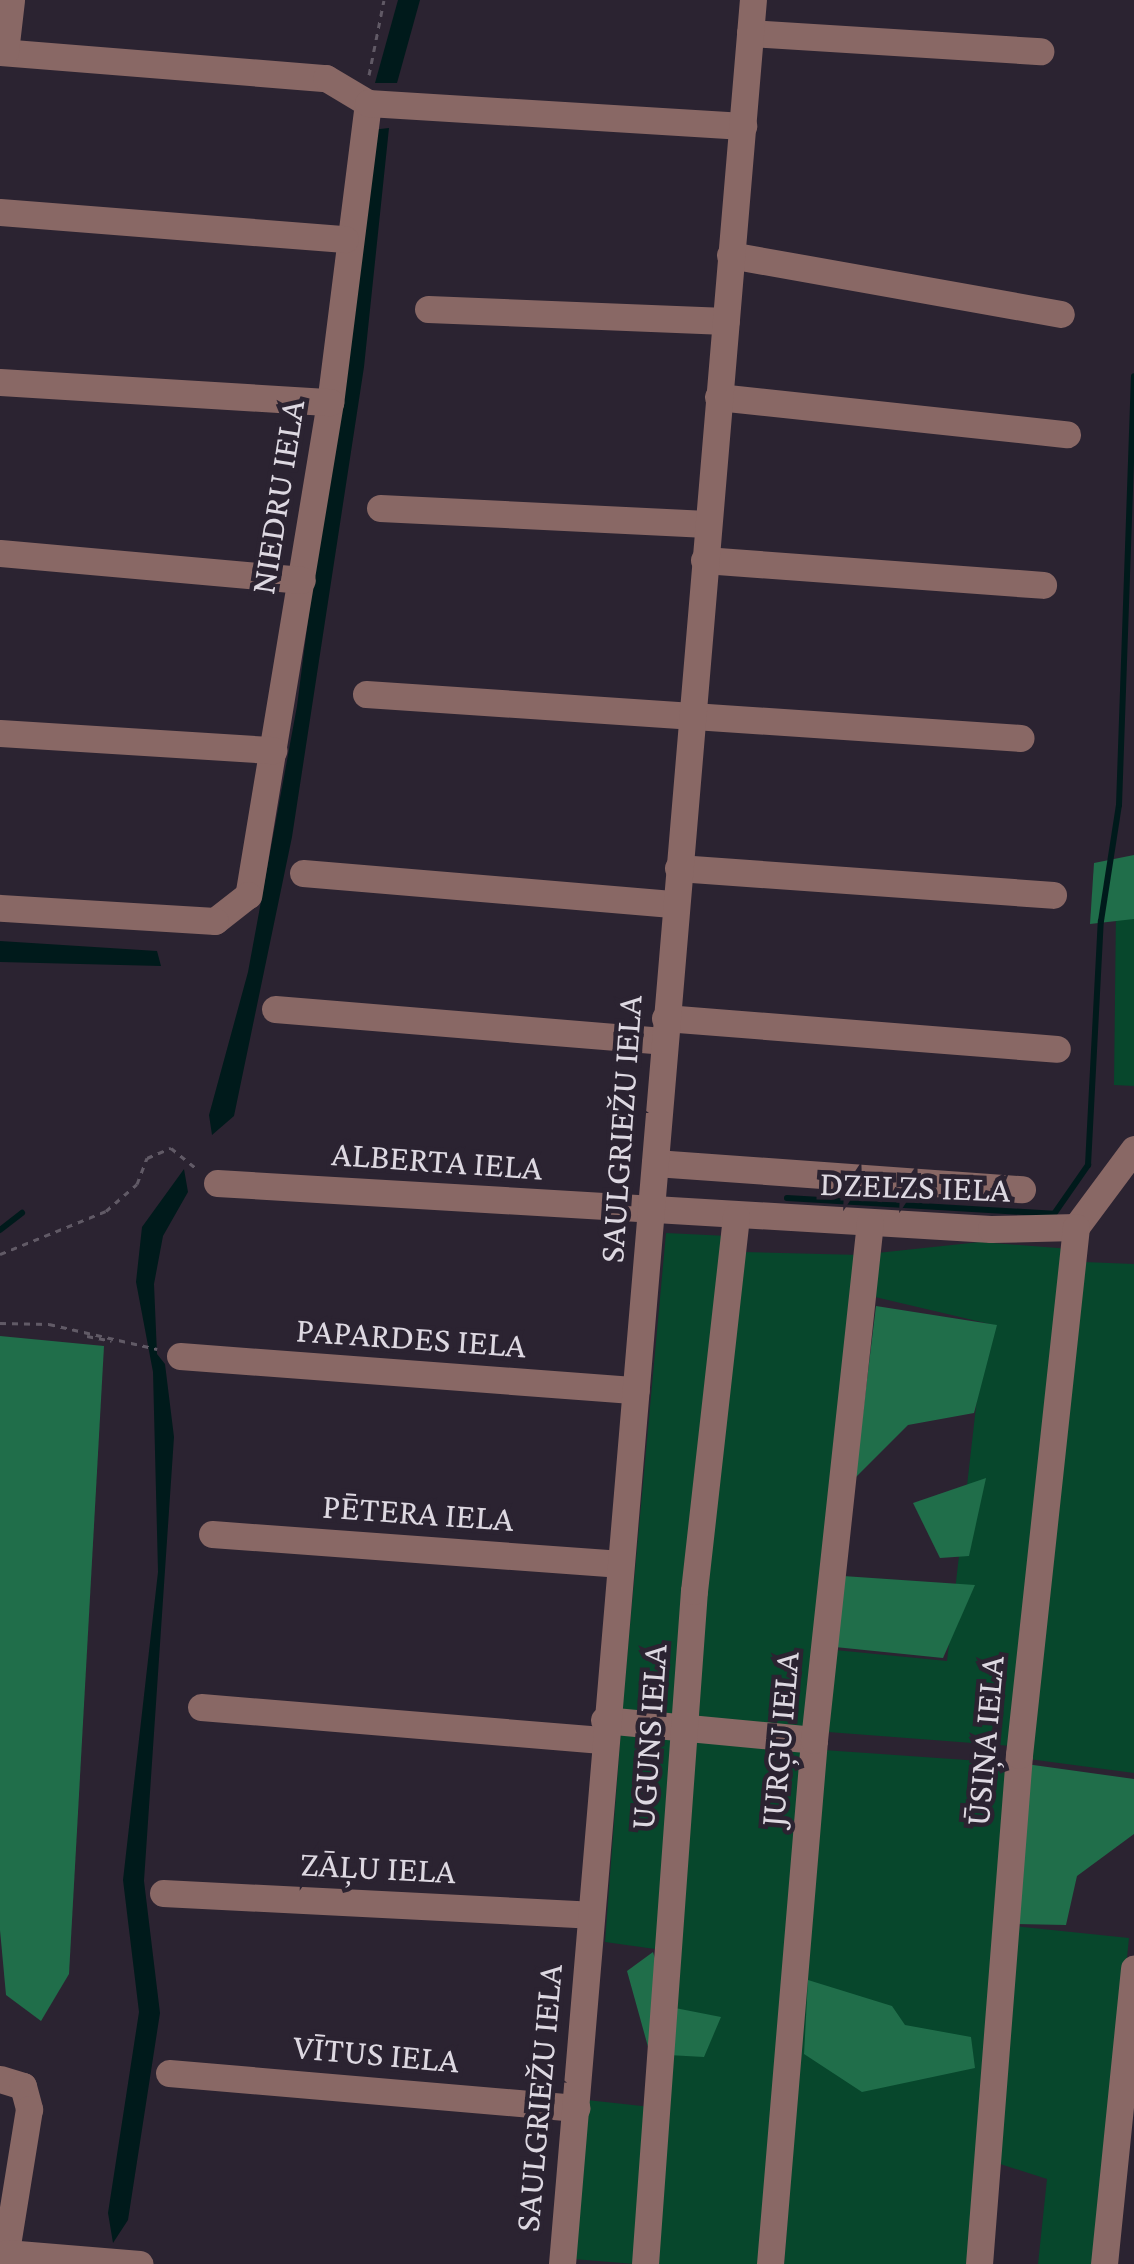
<!DOCTYPE html>
<html>
<head>
<meta charset="utf-8">
<style>
  body { margin:0 }
  #map { position:relative; width:1134px; height:2264px; overflow:hidden; background:#2b2331; font-family:"Crimson Pro",serif }
  div>[style] { position:absolute }
  [style*='--x'] { left:calc(var(--x)*1px); top:calc(var(--y)*1px); width:calc(var(--w)*1px); rotate:calc(var(--a)*1deg) }
  .green>* { inset:0; background:#07472c }
  .forest>* { inset:0; background:#206e4a }
  .water>* { inset:0; background:#001a1b }
  .stream>* { height:6px; margin:-3px; padding:0 3px; transform-origin:3px; border-radius:3px; background:#001a1b }
  .path>* { height:3px; margin-top:-1.5px; transform-origin:0; background:repeating-linear-gradient(90deg,#615a66 0 6px,transparent 0 12px) }
  .minor>* { height:27px; margin:-13.5px; padding:0 13.5px; transform-origin:13.5px; border-radius:13.5px; background:#896865 }
  span { translate:-50% -50%; white-space:nowrap; text-align:center; line-height:1.15; -webkit-text-stroke:9px #2b2331; paint-order:stroke }
  .street-label { font-size:36px; color:#ddd8e1 }
</style>
</head>
<body>
<div id="map">
  <div class="green">
    <div style="clip-path:polygon(1116px 910px,1134px 912px,1134px 1086px,1114px 1085px)"></div>
    <div style="clip-path:polygon(666px 1233px,728px 1236px,677px 1717px,622px 1712px)"></div>
    <div style="clip-path:polygon(980px 1242px,1071px 1249px,1012px 1746px,828px 1732px,835px 1650px,947px 1661px,978px 1389px,994px 1325px,875px 1297px,877px 1253px)"></div>
    <div style="clip-path:polygon(743px 1252px,861px 1255px,803px 1730px,693px 1722px)"></div>
    <div style="clip-path:polygon(1084px 1262px,1134px 1264px,1134px 1773px,1021px 1758px)"></div>
    <div style="clip-path:polygon(621px 1729px,678px 1736px,662px 1950px,605px 1942px)"></div>
    <div style="clip-path:polygon(696px 1738px,806px 1750px,765px 2264px,656px 2264px)"></div>
    <div style="clip-path:polygon(824px 1750px,1009px 1763px,969px 2264px,784px 2264px)"></div>
    <div style="clip-path:polygon(1014px 1926px,1129px 1938px,1096px 2264px,1038px 2264px,1047px 2179px,994px 2162px)"></div>
    <div style="clip-path:polygon(587px 2100px,651px 2107px,635px 2264px,573px 2259px)"></div>
  </div>
  <div class="forest">
    <div style="clip-path:polygon(1134px 855px,1134px 919px,1090px 924px,1094px 863px)"></div>
    <div style="clip-path:polygon(876px 1306px,997px 1325px,974px 1413px,908px 1425px,855px 1478px)"></div>
    <div style="clip-path:polygon(0 1336px,104px 1346px,69px 1974px,41px 2021px,6px 1995px,0 1930px)"></div>
    <div style="clip-path:polygon(986px 1478px,969px 1556px,940px 1558px,913px 1503px)"></div>
    <div style="clip-path:polygon(843px 1576px,975px 1585px,943px 1658px,835px 1647px)"></div>
    <div style="clip-path:polygon(1026px 1764px,1134px 1779px,1134px 1834px,1077px 1876px,1066px 1925px,1012px 1924px)"></div>
    <div style="clip-path:polygon(653px 1952px,670px 2007px,721px 2017px,704px 2057px,650px 2054px,627px 1971px)"></div>
    <div style="clip-path:polygon(808px 1980px,892px 2006px,905px 2025px,971px 2037px,975px 2068px,862px 2092px,804px 2054px)"></div>
  </div>
  <div class="water">
    <div style="clip-path:polygon(398px 0,420px 0,397px 83px,375px 83px)"></div>
    <div style="clip-path:polygon(389px 128px,364px 367px,292px 837px,234px 1116px,212px 1135px,209px 1115px,248px 972px,297px 706px,371px 130px)"></div>
    <div style="clip-path:polygon(0 941px,157px 951px,161px 966px,0 962px)"></div>
    <div style="clip-path:polygon(184px 1169px,188px 1192px,163px 1236px,154px 1284px,157px 1354px,165px 1364px,174px 1437px,144px 1881px,160px 2013px,128px 2220px,113px 2243px,108px 2213px,139px 2012px,123px 1880px,158px 1572px,153px 1372px,136px 1282px,142px 1227px)"></div>
  </div>
  <div class="stream">
    <div style="--x:787;--y:1198;--w:267;--a:3.4"></div>
    <div style="--x:1054;--y:1214;--w:60;--a:-55.2"></div>
    <div style="--x:1088;--y:1165;--w:244;--a:-87"></div>
    <div style="--x:1101;--y:921;--w:117;--a:-81.2"></div>
    <div style="--x:1119;--y:805;--w:429;--a:-88"></div>
    <div style="--x:0;--y:1230;--w:28;--a:-38"></div>
  </div>
  <div class="path">
    <div style="--x:369;--y:75;--w:76;--a:-78.7"></div>
    <div style="--x:0;--y:1254;--w:114;--a:-22.1"></div>
    <div style="--x:106;--y:1211;--w:41;--a:-41.1"></div>
    <div style="--x:137;--y:1184;--w:28;--a:-69"></div>
    <div style="--x:147;--y:1158;--w:26;--a:-23"></div>
    <div style="--x:171;--y:1148;--w:35;--a:39"></div>
    <div style="--x:0;--y:1323;--w:49;--a:1.2"></div>
    <div style="--x:49;--y:1324;--w:111;--a:13"></div>
    <div style="--x:87;--y:1336;--w:25;--a:11"></div>
  </div>
  <div class="minor">
    <div style="--x:750;--y:33;--w:291;--a:3.6"></div>
    <div style="--x:0;--y:52;--w:327;--a:4.6"></div>
    <div style="--x:326;--y:78;--w:49;--a:30.8"></div>
    <div style="--x:368;--y:103;--w:301;--a:97.2"></div>
    <div style="--x:330;--y:402;--w:500;--a:99.4"></div>
    <div style="--x:248;--y:895;--w:42;--a:141.8"></div>
    <div style="--x:215;--y:921;--w:215;--a:-176.5"></div>
    <div style="--x:5;--y:52;--w:52;--a:-83.4"></div>
    <div style="--x:368;--y:103;--w:376;--a:3.5"></div>
    <div style="--x:0;--y:212;--w:346;--a:4.5"></div>
    <div style="--x:730;--y:255;--w:336;--a:10.1"></div>
    <div style="--x:428;--y:309;--w:298;--a:2.3"></div>
    <div style="--x:0;--y:382;--w:331;--a:3.5"></div>
    <div style="--x:718;--y:397;--w:351;--a:6.1"></div>
    <div style="--x:380;--y:508;--w:327;--a:2.8"></div>
    <div style="--x:0;--y:553;--w:303;--a:5.1"></div>
    <div style="--x:704;--y:560;--w:340;--a:4.2"></div>
    <div style="--x:366;--y:694;--w:656;--a:3.84"></div>
    <div style="--x:0;--y:733;--w:274;--a:3.6"></div>
    <div style="--x:678;--y:868;--w:376;--a:4.1"></div>
    <div style="--x:303;--y:873;--w:373;--a:4.8"></div>
    <div style="--x:275;--y:1009;--w:389;--a:4.7"></div>
    <div style="--x:665;--y:1018;--w:393;--a:4.5"></div>
    <div style="--x:655;--y:1163;--w:368;--a:4.1"></div>
    <div style="--x:217;--y:1183;--w:775;--a:3.4"></div>
    <div style="--x:991;--y:1229;--w:85;--a:-1.3"></div>
    <div style="--x:1076;--y:1227;--w:97;--a:-53.4"></div>
    <div style="--x:180;--y:1356;--w:457;--a:4.3"></div>
    <div style="--x:212;--y:1534;--w:407;--a:4.2"></div>
    <div style="--x:201;--y:1707;--w:402;--a:4.7"></div>
    <div style="--x:604;--y:1720;--w:211;--a:5.4"></div>
    <div style="--x:163;--y:1893;--w:428;--a:2.9"></div>
    <div style="--x:169;--y:2073;--w:409;--a:4.9"></div>
    <div style="--x:0;--y:2079;--w:24;--a:17"></div>
    <div style="--x:23;--y:2086;--w:24;--a:75"></div>
    <div style="--x:29;--y:2109;--w:157;--a:99.2"></div>
    <div style="--x:6;--y:2253;--w:134;--a:4.7"></div>
    <div style="--x:562;--y:2264;--w:2272;--a:-85.18"></div>
    <div style="--x:645;--y:2264;--w:675;--a:-85.84"></div>
    <div style="--x:694;--y:1591;--w:377;--a:-83.6"></div>
    <div style="--x:770;--y:2264;--w:526;--a:-85.2"></div>
    <div style="--x:814;--y:1740;--w:521;--a:-83.83"></div>
    <div style="--x:979;--y:2264;--w:511;--a:-85.51"></div>
    <div style="--x:1019;--y:1755;--w:531;--a:-83.84"></div>
    <div style="--x:1104;--y:2264;--w:297;--a:-84.2"></div>
  </div>
  <div class="street-label">
    <span style="left:278px;top:497px;rotate:-81deg">NIEDRU IELA</span>
    <span style="left:621px;top:1129px;rotate:-86deg">SAULGRIEŽU IELA</span>
    <span style="left:437px;top:1161px;rotate:4deg">ALBERTA IELA</span>
    <span style="left:915px;top:1187px;rotate:2deg">DZELZS IELA</span>
    <span style="left:411px;top:1338px;rotate:4deg">PAPARDES IELA</span>
    <span style="left:418px;top:1513px;rotate:4deg">PĒTERA IELA</span>
    <span style="left:649px;top:1737px;rotate:-86deg">UGUNS IELA</span>
    <span style="left:780px;top:1739px;rotate:-85deg">JURĢU IELA</span>
    <span style="left:985px;top:1741px;rotate:-85deg">ŪSIŅA IELA</span>
    <span style="left:378px;top:1868px;rotate:3deg">ZĀĻU IELA</span>
    <span style="left:376px;top:2054px;rotate:5deg">VĪTUS IELA</span>
    <span style="left:539px;top:2098px;rotate:-85deg">SAULGRIEŽU IELA</span>
  </div>
</div>
</body>
</html>
